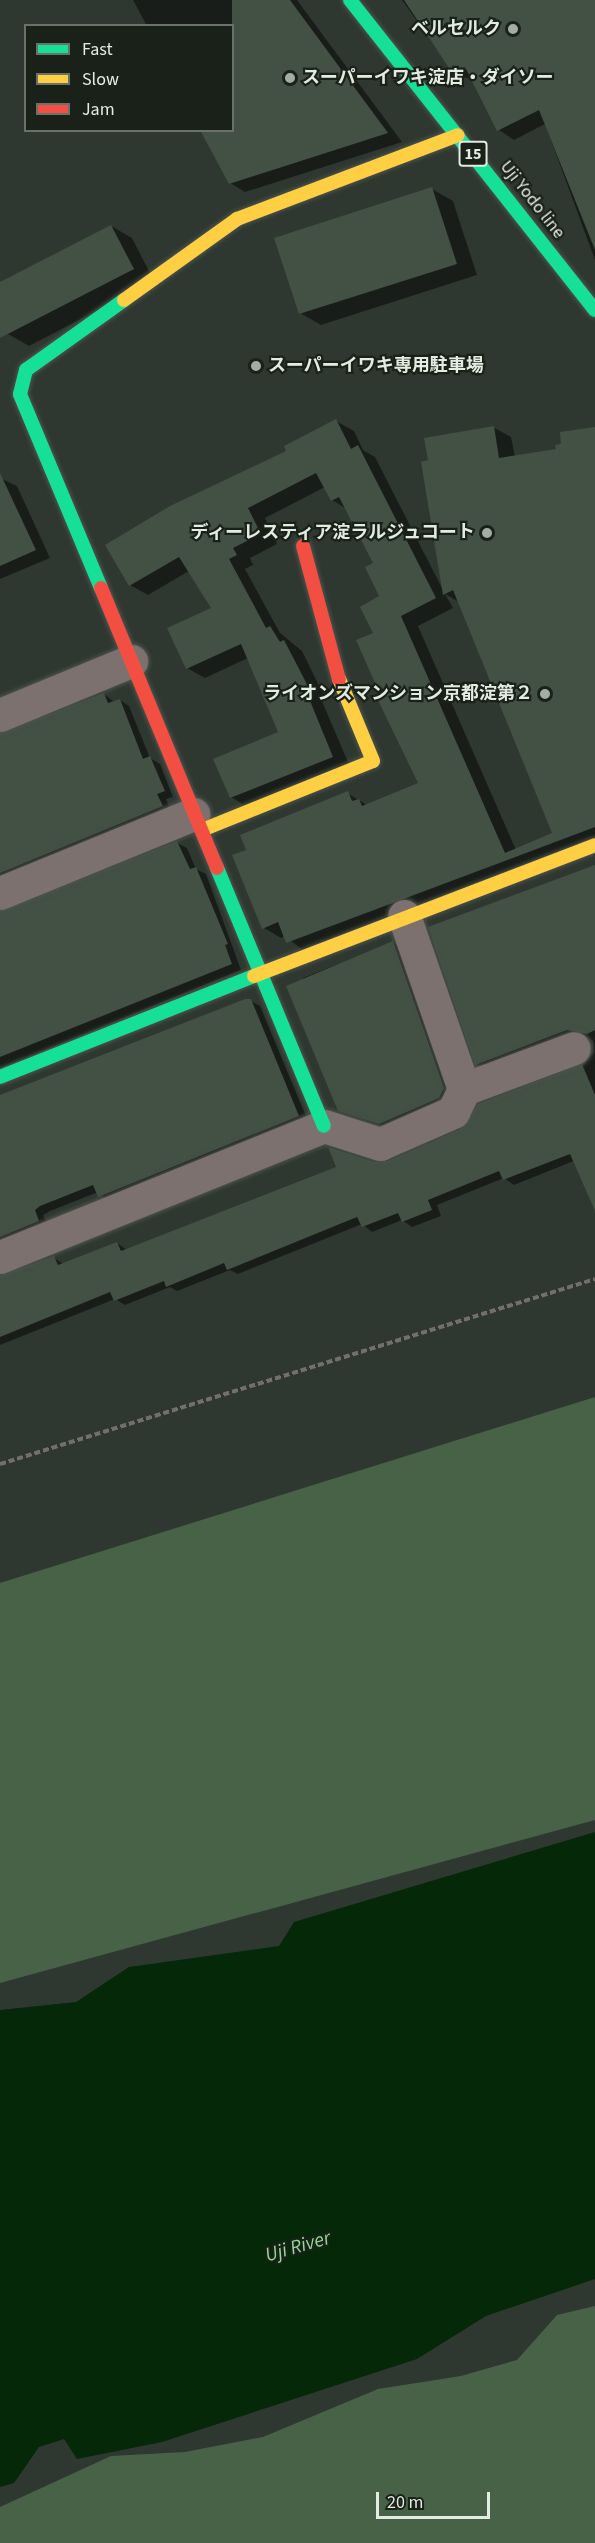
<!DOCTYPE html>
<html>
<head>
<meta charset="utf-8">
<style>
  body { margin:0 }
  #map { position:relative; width:595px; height:2543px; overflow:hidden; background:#2f3830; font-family:"Source Sans 3","Noto Sans JP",sans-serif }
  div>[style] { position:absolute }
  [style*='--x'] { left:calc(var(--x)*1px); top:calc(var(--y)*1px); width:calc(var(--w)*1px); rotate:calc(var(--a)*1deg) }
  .green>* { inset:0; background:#486248 }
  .water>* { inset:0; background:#042808 }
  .shadow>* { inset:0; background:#0007 }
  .building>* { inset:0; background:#435044 }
  .path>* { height:4px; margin-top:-2px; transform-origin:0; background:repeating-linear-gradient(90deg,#736f6c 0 6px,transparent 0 9px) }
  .roads { filter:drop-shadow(0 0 2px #4c544d) drop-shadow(0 0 2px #4c544d) }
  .street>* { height:33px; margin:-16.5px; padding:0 16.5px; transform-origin:16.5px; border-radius:16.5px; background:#7c716f }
  .fast>* { height:14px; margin:-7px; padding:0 7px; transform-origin:7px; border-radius:7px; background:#16e098 }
  .slow>* { height:14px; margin:-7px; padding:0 7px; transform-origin:7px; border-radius:7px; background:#ffcf43 }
  .jam>* { height:14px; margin:-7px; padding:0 7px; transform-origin:7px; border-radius:7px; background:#f24e42 }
  .dots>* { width:16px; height:16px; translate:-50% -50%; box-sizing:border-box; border:3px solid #192119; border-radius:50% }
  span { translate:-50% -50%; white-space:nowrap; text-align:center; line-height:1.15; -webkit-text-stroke:4.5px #192119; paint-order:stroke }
  .shield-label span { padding:2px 4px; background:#192119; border:2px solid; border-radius:4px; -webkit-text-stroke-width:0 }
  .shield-label { font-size:16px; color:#e2ece1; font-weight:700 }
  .poi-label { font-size:18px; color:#e2ece1; font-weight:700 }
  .right { translate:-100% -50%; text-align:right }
  .left { translate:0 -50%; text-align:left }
  .street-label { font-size:18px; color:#e2ece1 }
  .water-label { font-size:20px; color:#91da93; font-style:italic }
  .legend { position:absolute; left:24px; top:24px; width:210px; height:108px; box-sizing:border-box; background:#192119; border:2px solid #697269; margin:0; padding:8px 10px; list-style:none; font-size:18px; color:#e2ece1 }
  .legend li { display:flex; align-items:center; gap:12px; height:30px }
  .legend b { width:30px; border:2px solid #697269 }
  .scale { position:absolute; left:376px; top:2492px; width:114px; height:27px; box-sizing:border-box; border:3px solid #e2ece1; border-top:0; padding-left:8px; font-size:18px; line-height:21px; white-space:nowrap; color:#e2ece1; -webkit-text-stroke:4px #192119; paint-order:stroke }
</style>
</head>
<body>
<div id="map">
  <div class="green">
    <div style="clip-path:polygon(595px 1397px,595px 1820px,0 1983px,0 1583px)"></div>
    <div style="clip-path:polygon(595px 2306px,595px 2543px,0 2543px,0 2507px,111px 2456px,185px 2452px,263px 2437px,378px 2389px,461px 2376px,517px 2360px,557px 2315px)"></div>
  </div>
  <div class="water">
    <div style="clip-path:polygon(595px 1832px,595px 2279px,486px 2316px,417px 2359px,162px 2442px,77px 2459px,64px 2439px,39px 2447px,14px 2483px,0 2487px,0 2010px,76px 2002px,129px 1967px,279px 1946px,294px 1922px)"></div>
  </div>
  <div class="shadow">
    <div style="clip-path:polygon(133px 0,297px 0,402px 142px,245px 192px,230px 183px,232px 26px,147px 26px)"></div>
    <div style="clip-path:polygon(402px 0,595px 0,595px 260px,545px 124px,514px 140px,499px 130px,473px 80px,454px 73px)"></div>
    <div style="clip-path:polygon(432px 189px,453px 201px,477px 275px,321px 325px,300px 313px)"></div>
    <div style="clip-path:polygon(111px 226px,132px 238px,154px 281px,29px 346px,8px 334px,0 317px,0 284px)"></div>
    <div style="clip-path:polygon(evenodd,336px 421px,354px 431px,363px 450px,375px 457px,443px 590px,493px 427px,511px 437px,515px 457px,558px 450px,595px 428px,595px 837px,305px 952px,285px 936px,281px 938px,264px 928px,248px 850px,347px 793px,367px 805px,420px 783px,382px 695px,375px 633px,381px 597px,375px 564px,347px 509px,332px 500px,325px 487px,265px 518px,277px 544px,250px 558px,253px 565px,245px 569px,280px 633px,302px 651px,326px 700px,322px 701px,350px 767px,249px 808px,231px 797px,280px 732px,248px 658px,205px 678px,187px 668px,213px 609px,189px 571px,148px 595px,130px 585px,288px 452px,336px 421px,445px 594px,459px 602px,554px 833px,516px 850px,418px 626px,453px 608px,445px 594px)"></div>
    <div style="clip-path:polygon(0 478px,17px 486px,50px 558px,0 579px)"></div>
    <div style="clip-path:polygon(104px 694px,114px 702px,120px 700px,129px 706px,150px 758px,160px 764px,173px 797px,166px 799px,171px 812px,0 883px,0 753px)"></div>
    <div style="clip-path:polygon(177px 843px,187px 848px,196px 869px,206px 874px,241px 970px,0 1068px,0 911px,7px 912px)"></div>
    <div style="clip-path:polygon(595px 869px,595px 1151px,571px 1159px,595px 1154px,595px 1161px,576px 1160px,514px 1185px,504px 1178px,437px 1205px,441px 1216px,412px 1227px,402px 1220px,372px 1232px,362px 1224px,238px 1274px,230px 1270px,177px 1291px,170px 1287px,125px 1305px,115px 1299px,0 1345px,0 1276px,53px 1257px,64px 1265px,117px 1243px,127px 1250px,374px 1163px,388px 1163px,462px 1130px,582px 1067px,594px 1052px,593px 1041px,585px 1035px,486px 1069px,477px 1064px)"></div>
    <div style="clip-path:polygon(393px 942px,400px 947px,451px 1093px,447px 1102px,388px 1128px,339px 1110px,303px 978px)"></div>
    <div style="clip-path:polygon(251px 1001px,260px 1006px,308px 1121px,109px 1201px,98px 1192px,50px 1211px,43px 1215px,48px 1226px,0 1248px,0 1097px)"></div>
  </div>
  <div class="building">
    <div style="clip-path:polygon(232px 0,290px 0,388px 133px,229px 184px,200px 130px,232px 130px)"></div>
    <div style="clip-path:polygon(404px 0,595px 0,595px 250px,539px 110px,497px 131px,466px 69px,453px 74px)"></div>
    <div style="clip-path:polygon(432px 187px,457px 264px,299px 314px,274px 238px)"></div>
    <div style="clip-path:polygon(111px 225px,134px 269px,0 338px,0 282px)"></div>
    <div style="clip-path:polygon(336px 419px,351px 449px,358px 445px,436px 598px,401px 616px,505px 853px,552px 833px,453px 590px,443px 595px,421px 462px,428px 460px,424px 438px,494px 426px,499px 458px,556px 449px,555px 445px,561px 444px,560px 432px,595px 427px,595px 827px,286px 943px,278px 922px,262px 929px,232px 855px,246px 850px,240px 835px,348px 791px,352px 801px,359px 799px,362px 806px,418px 783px,376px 696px,380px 694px,356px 640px,373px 633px,360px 607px,379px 596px,365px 567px,373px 563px,339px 497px,331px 501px,316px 473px,248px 508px,261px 534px,233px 548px,237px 555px,229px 559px,266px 628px,270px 626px,280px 642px,284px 640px,310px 690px,306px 691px,333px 757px,230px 798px,213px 759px,278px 732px,241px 644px,186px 669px,167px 628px,211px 608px,179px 557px,129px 586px,105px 545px,170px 506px,286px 451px,284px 446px)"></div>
    <div style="clip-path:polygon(0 473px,36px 550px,0 566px)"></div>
    <div style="clip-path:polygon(104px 693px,108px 703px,120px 699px,143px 759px,150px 756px,165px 791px,157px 794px,163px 806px,0 873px,0 733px)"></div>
    <div style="clip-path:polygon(177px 841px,190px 869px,196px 867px,228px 944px,225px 945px,232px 964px,0 1057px,0 911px)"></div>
    <div style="clip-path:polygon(595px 865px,595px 1030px,587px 1034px,567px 1030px,475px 1065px,428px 927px)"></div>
    <div style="clip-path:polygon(393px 941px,444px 1088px,439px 1098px,379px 1124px,338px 1111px,286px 986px)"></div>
    <div style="clip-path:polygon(245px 999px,251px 999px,299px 1116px,98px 1197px,93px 1185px,40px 1206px,35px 1210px,39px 1221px,0 1237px,0 1095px)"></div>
    <div style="clip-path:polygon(582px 1064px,595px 1095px,595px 1211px,570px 1154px,503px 1180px,499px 1171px,428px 1200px,432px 1210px,402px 1222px,398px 1213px,362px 1227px,357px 1217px,227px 1270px,224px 1263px,166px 1287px,164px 1281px,114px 1301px,110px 1292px,0 1337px,0 1275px,54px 1256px,58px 1265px,117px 1242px,121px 1251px,336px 1167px,328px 1147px,374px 1162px,388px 1161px,461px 1129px,478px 1104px)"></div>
  </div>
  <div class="path">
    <div style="--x:0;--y:1464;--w:623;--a:-17.27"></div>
  </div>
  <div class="roads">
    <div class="street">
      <div style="--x:0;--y:715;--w:142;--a:-22.4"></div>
      <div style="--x:0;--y:893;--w:209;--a:-22.2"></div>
      <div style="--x:464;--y:1089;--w:117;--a:-20.4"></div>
      <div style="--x:0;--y:1257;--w:349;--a:-22"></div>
      <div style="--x:324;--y:1126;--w:59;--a:17.8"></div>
      <div style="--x:380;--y:1144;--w:80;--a:-23.7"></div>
      <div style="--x:453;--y:1112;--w:25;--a:-64"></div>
      <div style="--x:464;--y:1089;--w:183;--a:-109.1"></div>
    </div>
    <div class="fast">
      <div style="--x:350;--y:0;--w:395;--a:51.7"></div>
      <div style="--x:101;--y:588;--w:210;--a:-112.7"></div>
      <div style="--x:20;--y:394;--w:25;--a:-76"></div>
      <div style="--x:26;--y:370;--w:120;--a:-35.5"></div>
      <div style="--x:217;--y:868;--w:279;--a:67.5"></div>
      <div style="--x:0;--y:1077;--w:273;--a:-21.7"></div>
    </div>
    <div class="slow">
      <div style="--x:124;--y:300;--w:139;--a:-35.6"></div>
      <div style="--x:237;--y:219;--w:236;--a:-20.8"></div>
      <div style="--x:202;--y:830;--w:184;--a:-22"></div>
      <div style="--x:373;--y:761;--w:89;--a:-112.5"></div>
      <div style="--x:254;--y:976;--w:365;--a:-21"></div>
    </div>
    <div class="jam">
      <div style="--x:303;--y:546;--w:138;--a:74.9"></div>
      <div style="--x:101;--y:588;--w:303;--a:67.5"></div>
    </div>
  </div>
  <div class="dots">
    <div style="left:513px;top:29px;background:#a3ada3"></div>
    <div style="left:290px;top:78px;background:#a3ada3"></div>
    <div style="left:256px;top:366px;background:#a3ada3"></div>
    <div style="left:487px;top:533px;background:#a3ada3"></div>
    <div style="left:545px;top:694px;background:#a3ada3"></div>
  </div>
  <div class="shield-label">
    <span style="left:473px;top:154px">15</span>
  </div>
  <div class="poi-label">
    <span class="right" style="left:501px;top:29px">ベルセルク</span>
    <span class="left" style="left:302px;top:78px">スーパーイワキ淀店・ダイソー</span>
    <span class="left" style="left:268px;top:366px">スーパーイワキ専用駐車場</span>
    <span class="right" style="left:475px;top:533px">ディーレスティア淀ラルジュコート</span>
    <span class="right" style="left:533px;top:694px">ライオンズマンション京都淀第２</span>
  </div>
  <div class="street-label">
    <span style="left:532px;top:200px;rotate:52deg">Uji Yodo line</span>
  </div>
  <div class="water-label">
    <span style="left:298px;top:2247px;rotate:-16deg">Uji River</span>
  </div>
  <ul class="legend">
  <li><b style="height:8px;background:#16e098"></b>Fast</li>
  <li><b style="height:8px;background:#ffcf43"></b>Slow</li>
  <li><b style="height:8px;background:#f24e42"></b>Jam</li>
  </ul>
  <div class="scale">20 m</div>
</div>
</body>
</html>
